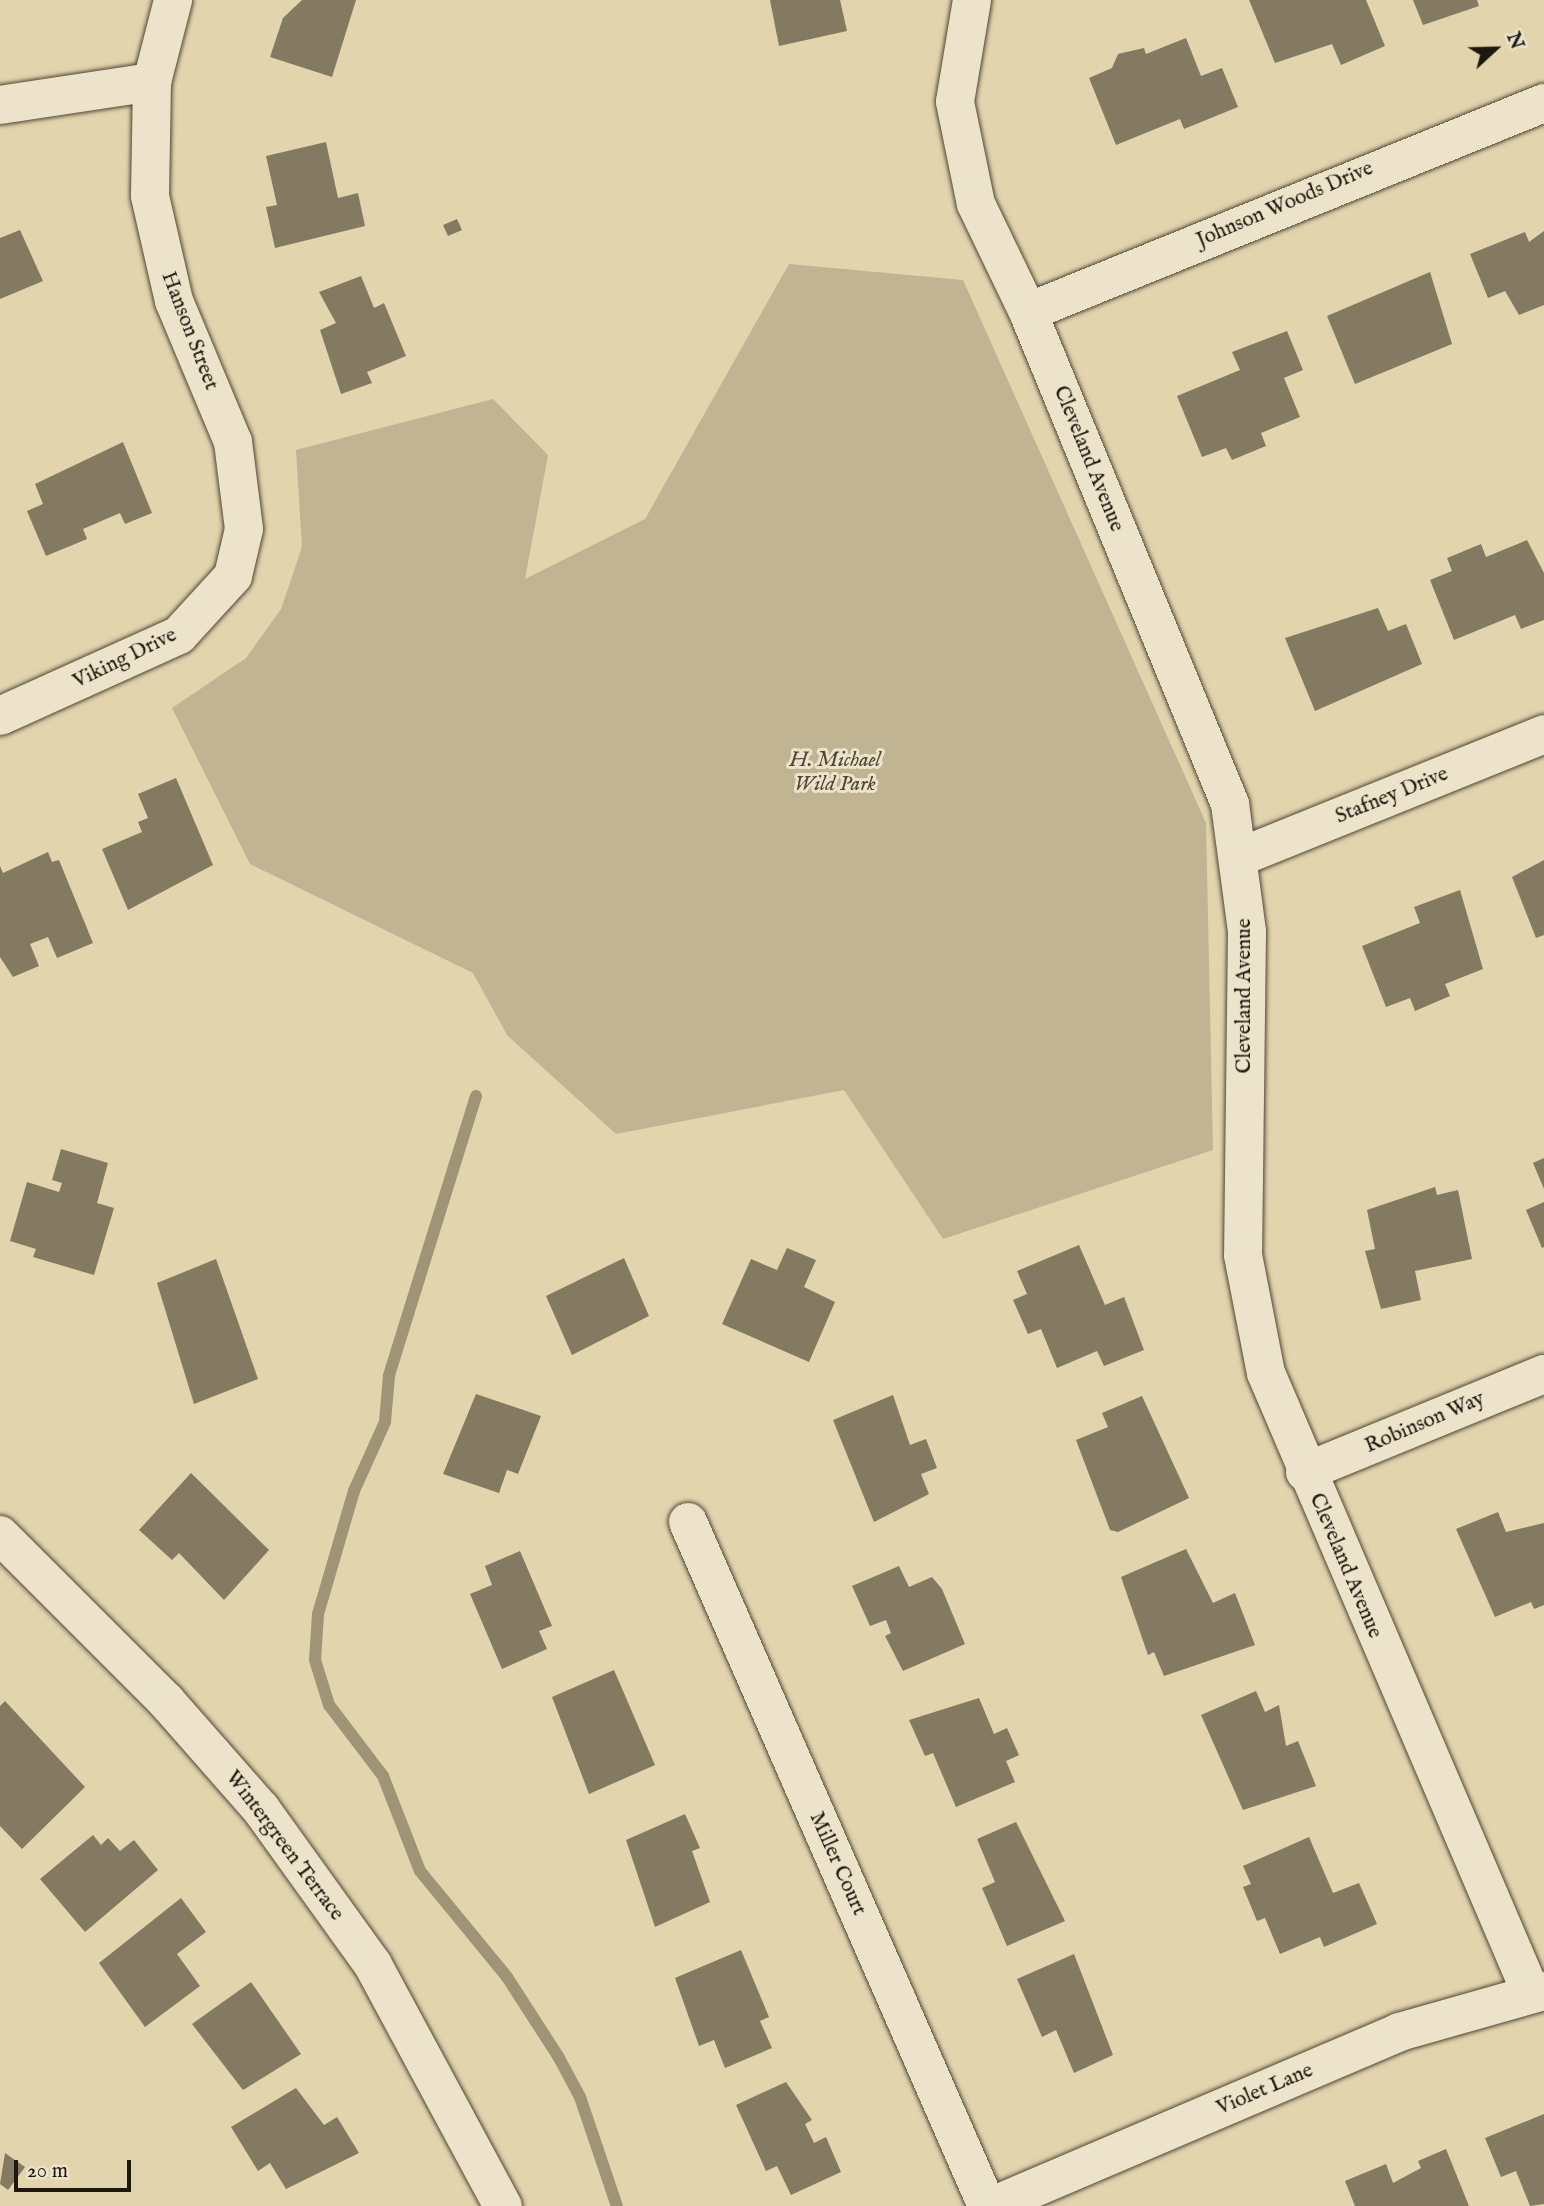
<!DOCTYPE html>
<html>
<head>
<meta charset="utf-8">
<style>
  body { margin:0 }
  #map { position:relative; width:1544px; height:2206px; overflow:hidden; background:#e2d4ad; font-family:"IM FELL English",serif }
  div>[style] { position:absolute }
  [style*='--x'] { left:calc(var(--x)*1px); top:calc(var(--y)*1px); width:calc(var(--w)*1px); rotate:calc(var(--a)*1deg) }
  .green>* { inset:0; background:#c1b492 }
  .stream>* { height:12px; margin:-6px; padding:0 6px; transform-origin:6px; border-radius:6px; background:#a09477 }
  .building>* { inset:0; background:#847961 }
  .roads { filter:drop-shadow(0 0 2px #504636) drop-shadow(0 0 2px #504636) }
  .minor>* { height:38px; margin:-19px; padding:0 19px; transform-origin:19px; border-radius:19px; background:#ece3ca }
  span { translate:-50% -50%; white-space:nowrap; text-align:center; line-height:1.15; -webkit-text-stroke:6px #ece3ca; paint-order:stroke }
  .street-label { font-size:21px; color:#1f170e }
  .park-label { font-size:21px; color:#504636; font-style:italic }
  .north { position:absolute; left:1460px; top:14px; width:70px; height:70px; -webkit-text-stroke:5px #ece3ca; paint-order:stroke; rotate:68deg; font-size:19px; font-weight:700; line-height:28px; text-align:center; color:#1f170e }
  .north::after { content:''; display:block; margin:auto; width:24px; height:32px; background:#1f170e; clip-path:polygon(50% 0,100% 100%,50% 72%,0 100%) }
  .scale { position:absolute; left:14px; top:2160px; width:117px; height:32px; box-sizing:border-box; border:4px solid #1f170e; border-top:0; padding-left:9px; font-size:21px; line-height:24px; white-space:nowrap; color:#1f170e; -webkit-text-stroke:5px #ece3ca; paint-order:stroke }
</style>
</head>
<body>
<div id="map">
  <div class="green">
    <div style="clip-path:polygon(789px 264px,963px 280px,1206px 823px,1213px 1150px,943px 1239px,844px 1090px,616px 1134px,507px 1035px,473px 973px,250px 864px,172px 708px,246px 658px,281px 609px,302px 547px,296px 450px,493px 399px,548px 455px,525px 579px,645px 519px)"></div>
  </div>
  <div class="stream">
    <div style="--x:476;--y:1096;--w:293;--a:107.3"></div>
    <div style="--x:389;--y:1376;--w:46;--a:95"></div>
    <div style="--x:385;--y:1422;--w:76;--a:114.2"></div>
    <div style="--x:354;--y:1491;--w:128;--a:106.3"></div>
    <div style="--x:318;--y:1614;--w:46;--a:93.7"></div>
    <div style="--x:315;--y:1660;--w:47;--a:72.7"></div>
    <div style="--x:329;--y:1705;--w:89;--a:52.7"></div>
    <div style="--x:383;--y:1776;--w:102;--a:68.7"></div>
    <div style="--x:420;--y:1871;--w:137;--a:50.6"></div>
    <div style="--x:507;--y:1977;--w:94;--a:57.2"></div>
    <div style="--x:558;--y:2056;--w:47;--a:61.8"></div>
    <div style="--x:580;--y:2097;--w:115;--a:71.3"></div>
  </div>
  <div class="building">
    <div style="clip-path:polygon(302px 0,356px 0,332px 77px,270px 57px,283px 18px)"></div>
    <div style="clip-path:polygon(770px 0,840px 0,847px 31px,779px 46px)"></div>
    <div style="clip-path:polygon(1249px 0,1366px 0,1385px 46px,1341px 65px,1332px 44px,1275px 63px)"></div>
    <div style="clip-path:polygon(1413px 0,1477px 0,1479px 6px,1423px 25px)"></div>
    <div style="clip-path:polygon(1186px 38px,1201px 76px,1222px 68px,1238px 107px,1184px 129px,1180px 119px,1116px 145px,1089px 78px,1112px 68px,1118px 54px,1144px 48px,1146px 54px)"></div>
    <div style="clip-path:polygon(326px 142px,338px 198px,358px 193px,365px 226px,275px 248px,266px 207px,277px 205px,266px 156px)"></div>
    <div style="clip-path:polygon(457px 219px,462px 230px,448px 236px,443px 225px)"></div>
    <div style="clip-path:polygon(20px 230px,43px 281px,0 299px,0 238px)"></div>
    <div style="clip-path:polygon(1544px 231px,1544px 305px,1519px 315px,1505px 291px,1488px 298px,1470px 254px,1525px 232px,1529px 242px)"></div>
    <div style="clip-path:polygon(1430px 272px,1452px 344px,1355px 384px,1327px 316px)"></div>
    <div style="clip-path:polygon(361px 276px,374px 308px,384px 303px,406px 356px,367px 372px,372px 383px,341px 394px,320px 330px,336px 323px,319px 292px)"></div>
    <div style="clip-path:polygon(1287px 331px,1303px 370px,1284px 378px,1300px 417px,1261px 433px,1266px 446px,1232px 460px,1226px 448px,1202px 457px,1177px 396px,1240px 370px,1232px 352px)"></div>
    <div style="clip-path:polygon(123px 442px,152px 513px,125px 524px,120px 513px,83px 529px,87px 539px,46px 556px,27px 511px,43px 504px,35px 484px)"></div>
    <div style="clip-path:polygon(1527px 540px,1544px 573px,1544px 620px,1521px 629px,1515px 615px,1454px 640px,1430px 580px,1452px 571px,1447px 558px,1481px 544px,1486px 557px)"></div>
    <div style="clip-path:polygon(1378px 608px,1388px 631px,1406px 624px,1422px 664px,1315px 711px,1285px 638px)"></div>
    <div style="clip-path:polygon(176px 778px,213px 865px,128px 910px,102px 849px,142px 832px,138px 822px,148px 818px,138px 794px)"></div>
    <div style="clip-path:polygon(48px 852px,52px 862px,59px 860px,93px 943px,57px 958px,48px 937px,30px 944px,39px 966px,13px 977px,0 957px,0 866px,3px 873px)"></div>
    <div style="clip-path:polygon(1544px 860px,1544px 935px,1536px 938px,1512px 877px)"></div>
    <div style="clip-path:polygon(1460px 890px,1483px 969px,1445px 984px,1450px 996px,1415px 1011px,1410px 998px,1386px 1007px,1362px 946px,1420px 923px,1414px 907px)"></div>
    <div style="clip-path:polygon(61px 1149px,108px 1163px,97px 1203px,114px 1208px,94px 1275px,33px 1257px,36px 1249px,10px 1241px,27px 1182px,59px 1192px,62px 1183px,52px 1180px)"></div>
    <div style="clip-path:polygon(1544px 1158px,1544px 1189px,1533px 1163px)"></div>
    <div style="clip-path:polygon(1435px 1187px,1437px 1195px,1458px 1190px,1472px 1259px,1415px 1271px,1421px 1300px,1381px 1309px,1365px 1251px,1375px 1249px,1367px 1210px)"></div>
    <div style="clip-path:polygon(1544px 1202px,1544px 1247px,1542px 1248px,1526px 1210px)"></div>
    <div style="clip-path:polygon(1079px 1245px,1105px 1305px,1124px 1297px,1144px 1350px,1104px 1366px,1097px 1351px,1057px 1368px,1041px 1329px,1028px 1334px,1013px 1300px,1027px 1294px,1017px 1271px)"></div>
    <div style="clip-path:polygon(787px 1248px,816px 1260px,804px 1287px,835px 1302px,809px 1362px,722px 1324px,751px 1259px,777px 1270px)"></div>
    <div style="clip-path:polygon(624px 1258px,649px 1316px,572px 1355px,546px 1296px)"></div>
    <div style="clip-path:polygon(216px 1259px,258px 1379px,194px 1404px,157px 1283px)"></div>
    <div style="clip-path:polygon(476px 1394px,541px 1416px,518px 1474px,507px 1470px,499px 1493px,443px 1474px)"></div>
    <div style="clip-path:polygon(893px 1395px,910px 1445px,926px 1439px,937px 1468px,921px 1474px,929px 1494px,874px 1522px,833px 1420px)"></div>
    <div style="clip-path:polygon(1142px 1396px,1189px 1498px,1118px 1532px,1110px 1530px,1076px 1440px,1108px 1427px,1102px 1413px)"></div>
    <div style="clip-path:polygon(191px 1473px,269px 1550px,224px 1600px,179px 1553px,172px 1560px,139px 1530px)"></div>
    <div style="clip-path:polygon(1498px 1512px,1506px 1532px,1544px 1523px,1544px 1605px,1534px 1609px,1531px 1602px,1495px 1617px,1456px 1529px)"></div>
    <div style="clip-path:polygon(1186px 1549px,1213px 1603px,1235px 1593px,1255px 1645px,1164px 1676px,1154px 1652px,1148px 1655px,1121px 1577px)"></div>
    <div style="clip-path:polygon(520px 1551px,552px 1626px,539px 1631px,547px 1649px,502px 1669px,470px 1594px,492px 1585px,485px 1566px)"></div>
    <div style="clip-path:polygon(899px 1566px,909px 1587px,932px 1577px,942px 1589px,965px 1644px,903px 1671px,885px 1636px,891px 1633px,886px 1620px,870px 1626px,852px 1586px)"></div>
    <div style="clip-path:polygon(614px 1670px,655px 1765px,589px 1794px,552px 1697px)"></div>
    <div style="clip-path:polygon(1256px 1691px,1265px 1712px,1279px 1705px,1286px 1746px,1298px 1741px,1316px 1786px,1243px 1810px,1201px 1715px)"></div>
    <div style="clip-path:polygon(979px 1698px,994px 1734px,1007px 1728px,1019px 1755px,1006px 1761px,1015px 1782px,956px 1807px,933px 1753px,925px 1756px,909px 1720px)"></div>
    <div style="clip-path:polygon(5px 1701px,85px 1787px,22px 1849px,0 1826px,0 1706px)"></div>
    <div style="clip-path:polygon(685px 1814px,700px 1848px,692px 1851px,710px 1902px,655px 1927px,626px 1840px)"></div>
    <div style="clip-path:polygon(1016px 1822px,1065px 1921px,1007px 1946px,982px 1888px,995px 1882px,977px 1839px)"></div>
    <div style="clip-path:polygon(93px 1835px,101px 1845px,108px 1838px,120px 1851px,134px 1840px,158px 1870px,85px 1932px,40px 1879px)"></div>
    <div style="clip-path:polygon(1309px 1837px,1333px 1893px,1359px 1883px,1377px 1924px,1324px 1947px,1320px 1937px,1280px 1954px,1265px 1918px,1257px 1921px,1243px 1887px,1251px 1884px,1243px 1866px)"></div>
    <div style="clip-path:polygon(181px 1898px,206px 1932px,177px 1954px,200px 1986px,145px 2027px,99px 1963px)"></div>
    <div style="clip-path:polygon(741px 1950px,769px 2017px,760px 2021px,772px 2048px,725px 2068px,714px 2040px,699px 2046px,675px 1978px)"></div>
    <div style="clip-path:polygon(1074px 1954px,1113px 2055px,1074px 2073px,1056px 2030px,1042px 2037px,1017px 1979px)"></div>
    <div style="clip-path:polygon(251px 1982px,301px 2054px,243px 2090px,192px 2024px)"></div>
    <div style="clip-path:polygon(786px 2082px,812px 2120px,805px 2124px,814px 2143px,826px 2137px,841px 2172px,791px 2195px,777px 2166px,766px 2171px,736px 2105px)"></div>
    <div style="clip-path:polygon(296px 2088px,324px 2125px,337px 2117px,359px 2153px,286px 2189px,270px 2163px,258px 2171px,231px 2127px)"></div>
    <div style="clip-path:polygon(1544px 2114px,1544px 2204px,1530px 2206px,1516px 2171px,1501px 2177px,1485px 2138px)"></div>
    <div style="clip-path:polygon(1446px 2149px,1469px 2206px,1355px 2206px,1345px 2181px,1386px 2164px,1393px 2183px,1421px 2168px,1418px 2161px)"></div>
    <div style="clip-path:polygon(5px 2153px,25px 2167px,8px 2190px,0 2184px)"></div>
  </div>
  <div class="roads">
    <div class="minor">
      <div style="--x:972;--y:0;--w:103;--a:99.5"></div>
      <div style="--x:955;--y:102;--w:104;--a:78.4"></div>
      <div style="--x:976;--y:204;--w:120;--a:64.3"></div>
      <div style="--x:1028;--y:312;--w:532;--a:67.68"></div>
      <div style="--x:1230;--y:804;--w:129;--a:82.4"></div>
      <div style="--x:1247;--y:932;--w:323;--a:90.7"></div>
      <div style="--x:1243;--y:1255;--w:120;--a:79"></div>
      <div style="--x:1266;--y:1373;--w:674;--a:66.86"></div>
      <div style="--x:0;--y:105;--w:154;--a:-8.6"></div>
      <div style="--x:1028;--y:312;--w:557;--a:-22.05"></div>
      <div style="--x:0;--y:716;--w:196;--a:-24.3"></div>
      <div style="--x:179;--y:635;--w:80;--a:-47.5"></div>
      <div style="--x:233;--y:576;--w:48;--a:-76.8"></div>
      <div style="--x:244;--y:529;--w:88;--a:-97.2"></div>
      <div style="--x:233;--y:442;--w:153;--a:-112.7"></div>
      <div style="--x:174;--y:301;--w:108;--a:-102.9"></div>
      <div style="--x:150;--y:196;--w:114;--a:-89"></div>
      <div style="--x:152;--y:82;--w:85;--a:-75.6"></div>
      <div style="--x:1240;--y:857;--w:328;--a:-22"></div>
      <div style="--x:1305;--y:1472;--w:258;--a:-22.3"></div>
      <div style="--x:688;--y:1522;--w:746;--a:66.39"></div>
      <div style="--x:0;--y:1535;--w:235;--a:45"></div>
      <div style="--x:166;--y:1701;--w:144;--a:48.7"></div>
      <div style="--x:261;--y:1809;--w:192;--a:54.3"></div>
      <div style="--x:373;--y:1965;--w:274;--a:61.7"></div>
      <div style="--x:992;--y:2206;--w:443;--a:-23.1"></div>
      <div style="--x:1399;--y:2032;--w:151;--a:-15.8"></div>
    </div>
  </div>
  <div class="street-label">
    <span style="left:1285px;top:205px;rotate:-23deg">Johnson Woods Drive</span>
    <span style="left:189px;top:331px;rotate:69deg">Hanson Street</span>
    <span style="left:1088px;top:459px;rotate:68deg">Cleveland Avenue</span>
    <span style="left:125px;top:659px;rotate:-26deg">Viking Drive</span>
    <span style="left:1392px;top:796px;rotate:-22deg">Stafney Drive</span>
    <span style="left:1245px;top:996px;rotate:-90deg">Cleveland Avenue</span>
    <span style="left:1425px;top:1423px;rotate:-23deg">Robinson Way</span>
    <span style="left:1345px;top:1566px;rotate:67deg">Cleveland Avenue</span>
    <span style="left:284px;top:1846px;rotate:53deg">Wintergreen Terrace</span>
    <span style="left:837px;top:1864px;rotate:66deg">Miller Court</span>
    <span style="left:1265px;top:2090px;rotate:-23deg">Violet Lane</span>
  </div>
  <div class="park-label">
    <span style="left:835px;top:773px">H. Michael<br>Wild Park</span>
  </div>
  <div class="north">N</div>
  <div class="scale">20 m</div>
</div>
</body>
</html>
